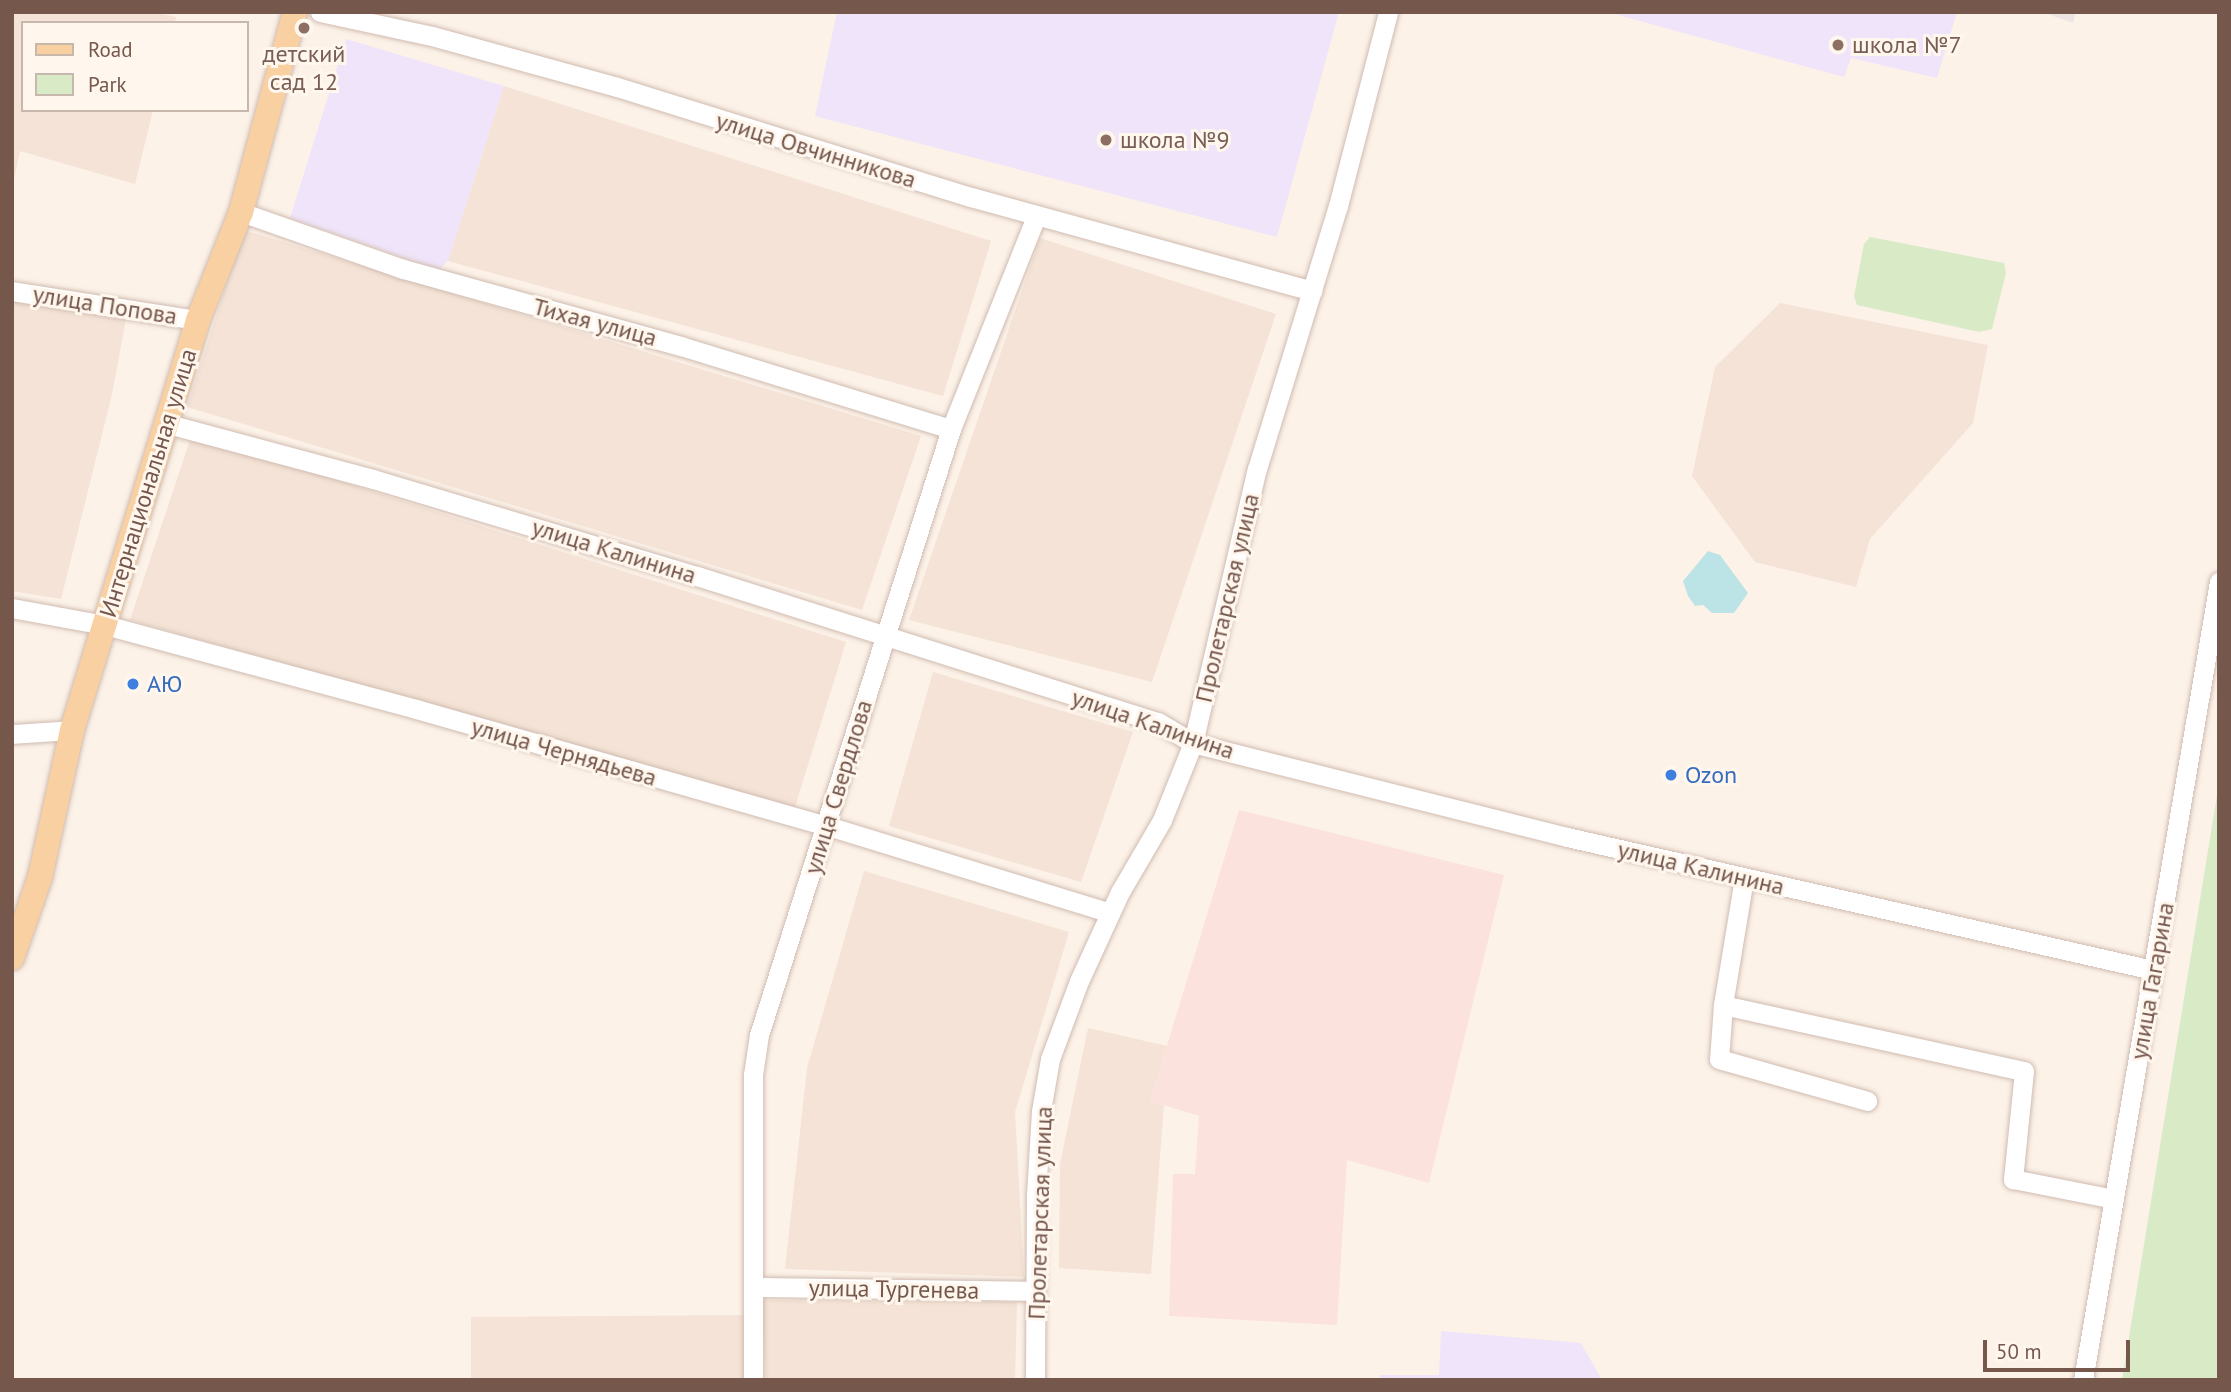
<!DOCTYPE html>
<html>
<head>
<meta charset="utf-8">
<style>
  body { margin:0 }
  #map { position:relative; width:2231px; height:1392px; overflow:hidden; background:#fcf2e8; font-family:"PT Sans",sans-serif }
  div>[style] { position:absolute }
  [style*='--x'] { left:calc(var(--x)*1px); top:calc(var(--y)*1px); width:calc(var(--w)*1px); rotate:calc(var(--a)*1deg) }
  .residential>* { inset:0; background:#f4e3d6 }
  .commercial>* { inset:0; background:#fce2dc }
  .industrial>* { inset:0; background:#ede5e1 }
  .education>* { inset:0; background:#efe4f9 }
  .green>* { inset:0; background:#d8eac6 }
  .water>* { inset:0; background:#bce4e6 }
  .roads { filter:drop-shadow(0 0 2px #d0bbb0) drop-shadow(0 0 2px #d0bbb0) }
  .minor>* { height:19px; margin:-9.5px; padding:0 9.5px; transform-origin:9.5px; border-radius:9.5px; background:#fff }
  .major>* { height:24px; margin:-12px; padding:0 12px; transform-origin:12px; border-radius:12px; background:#f9d0a1 }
  .dots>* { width:19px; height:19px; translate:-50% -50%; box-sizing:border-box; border:4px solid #fff7ee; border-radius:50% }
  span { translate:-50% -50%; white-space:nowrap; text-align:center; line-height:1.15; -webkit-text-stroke:6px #fff7ee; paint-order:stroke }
  .education-label { font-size:24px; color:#785e54 }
  .left { translate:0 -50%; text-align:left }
  .street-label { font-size:24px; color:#76574c }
  .shop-label { font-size:24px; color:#366cbe }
  .frame { position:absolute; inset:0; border:14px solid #76574c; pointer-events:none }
  .legend { position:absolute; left:21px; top:21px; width:228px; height:91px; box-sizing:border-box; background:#fff7ee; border:2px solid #c8b7ad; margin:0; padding:9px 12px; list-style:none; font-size:21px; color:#76574c }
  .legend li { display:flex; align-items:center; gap:14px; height:35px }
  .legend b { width:35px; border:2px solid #c8b7ad }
  .scale { position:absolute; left:1983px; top:1340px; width:147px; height:32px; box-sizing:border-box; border:4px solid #76574c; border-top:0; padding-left:9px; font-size:21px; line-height:24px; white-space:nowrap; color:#76574c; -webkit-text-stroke:5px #fff7ee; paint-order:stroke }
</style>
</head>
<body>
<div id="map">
  <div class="residential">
    <div style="clip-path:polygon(12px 12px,153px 12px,176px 17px,175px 23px,23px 23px,23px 110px,153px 110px,135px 184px,20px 151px,12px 189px)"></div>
    <div style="clip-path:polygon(504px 86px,991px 241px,943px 396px,448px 261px)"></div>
    <div style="clip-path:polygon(244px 230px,921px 436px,862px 610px,187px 407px)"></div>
    <div style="clip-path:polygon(1040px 238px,1276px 314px,1152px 682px,909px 620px)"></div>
    <div style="clip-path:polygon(12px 301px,126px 319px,112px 394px,61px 599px,12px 591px)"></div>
    <div style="clip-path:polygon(1780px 303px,1988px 345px,1973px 423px,1870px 539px,1856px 587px,1755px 562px,1692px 476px,1715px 367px)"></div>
    <div style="clip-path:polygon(192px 434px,846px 642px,795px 807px,130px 620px)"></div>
    <div style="clip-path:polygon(933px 672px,1133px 732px,1081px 882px,889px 826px)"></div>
    <div style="clip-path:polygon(864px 871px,1069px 932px,1015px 1112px,1024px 1277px,785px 1269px,807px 1068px)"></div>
    <div style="clip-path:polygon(1088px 1028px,1167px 1046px,1150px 1101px,1164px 1105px,1151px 1274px,1059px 1268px,1060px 1164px)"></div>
    <div style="clip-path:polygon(762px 1300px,1017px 1302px,1015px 1380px,766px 1380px)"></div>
    <div style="clip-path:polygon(744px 1315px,744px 1380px,471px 1380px,471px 1317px)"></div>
  </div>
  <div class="commercial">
    <div style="clip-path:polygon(1239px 810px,1504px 875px,1429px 1183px,1347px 1160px,1337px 1325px,1169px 1316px,1173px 1174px,1195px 1174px,1199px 1116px,1150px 1101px)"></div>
  </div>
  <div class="industrial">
    <div style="clip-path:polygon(2042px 12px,2076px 12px,2073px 23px)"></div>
  </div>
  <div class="education">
    <div style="clip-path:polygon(837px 12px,1339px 12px,1277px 237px,815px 116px)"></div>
    <div style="clip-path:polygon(1607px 12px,1957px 12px,1937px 78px,1851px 58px,1844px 77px)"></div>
    <div style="clip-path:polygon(346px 39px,504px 86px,448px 261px,439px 270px,290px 218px)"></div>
    <div style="clip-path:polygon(1441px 1331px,1581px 1343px,1602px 1380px,1379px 1380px,1380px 1375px,1439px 1375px)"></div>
  </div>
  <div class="green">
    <div style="clip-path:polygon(1870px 237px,2004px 263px,2006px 273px,1992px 329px,1979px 332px,1857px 305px,1854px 296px,1864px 244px)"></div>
    <div style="clip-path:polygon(2219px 783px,2219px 1380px,2122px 1380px)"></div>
  </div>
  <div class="water">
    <div style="clip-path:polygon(1708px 551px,1720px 555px,1748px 593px,1734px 613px,1712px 613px,1703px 605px,1695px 606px,1688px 596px,1683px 581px)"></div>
  </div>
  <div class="roads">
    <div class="minor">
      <div style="--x:320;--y:12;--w:115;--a:12.1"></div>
      <div style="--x:432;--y:36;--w:192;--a:15.4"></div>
      <div style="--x:617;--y:87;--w:371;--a:17.3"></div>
      <div style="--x:971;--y:197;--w:354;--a:15.4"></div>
      <div style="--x:241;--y:212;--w:172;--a:19.4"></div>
      <div style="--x:403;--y:269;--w:288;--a:15.5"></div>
      <div style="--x:681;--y:346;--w:282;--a:17.1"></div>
      <div style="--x:12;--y:291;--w:188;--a:8.9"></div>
      <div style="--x:168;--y:424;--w:212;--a:15"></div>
      <div style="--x:373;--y:479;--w:338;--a:16.7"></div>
      <div style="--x:697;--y:576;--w:484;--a:17.6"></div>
      <div style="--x:1158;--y:722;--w:41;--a:31"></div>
      <div style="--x:1193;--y:743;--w:386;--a:14.1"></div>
      <div style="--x:1567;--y:837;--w:601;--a:12.79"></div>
      <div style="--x:12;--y:608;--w:95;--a:10.4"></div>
      <div style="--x:105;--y:625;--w:322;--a:15.1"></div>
      <div style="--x:416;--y:709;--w:428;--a:15.9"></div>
      <div style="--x:828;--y:826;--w:295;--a:17.1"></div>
      <div style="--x:12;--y:734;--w:60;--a:-3.8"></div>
      <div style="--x:1744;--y:878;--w:129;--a:99.4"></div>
      <div style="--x:1723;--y:1005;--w:308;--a:12.4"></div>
      <div style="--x:2024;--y:1071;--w:109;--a:95.8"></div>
      <div style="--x:2013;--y:1179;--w:103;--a:11.2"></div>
      <div style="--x:1723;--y:1005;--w:54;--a:94.2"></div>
      <div style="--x:1719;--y:1059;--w:154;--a:15.8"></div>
      <div style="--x:753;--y:1287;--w:282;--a:0.8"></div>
      <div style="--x:753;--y:1380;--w:305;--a:-90"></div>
      <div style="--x:753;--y:1075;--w:40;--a:-81.5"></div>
      <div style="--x:759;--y:1035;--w:636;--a:-72.42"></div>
      <div style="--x:951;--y:429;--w:229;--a:-68.2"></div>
      <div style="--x:1035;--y:1380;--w:185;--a:-89.7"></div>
      <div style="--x:1036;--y:1195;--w:84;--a:-86.6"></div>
      <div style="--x:1041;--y:1111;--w:53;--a:-80.2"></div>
      <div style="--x:1050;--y:1059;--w:83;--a:-69.6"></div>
      <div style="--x:1079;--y:981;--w:98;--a:-65.3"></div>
      <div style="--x:1120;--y:892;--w:83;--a:-59.7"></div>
      <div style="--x:1162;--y:820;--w:83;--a:-68.1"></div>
      <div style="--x:1193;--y:743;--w:281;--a:-76.9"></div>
      <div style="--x:1257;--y:469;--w:275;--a:-72.9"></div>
      <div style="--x:1338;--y:206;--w:200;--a:-75.5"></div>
      <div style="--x:2083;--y:1380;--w:810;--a:-80.33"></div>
    </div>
    <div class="major">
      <div style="--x:12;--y:958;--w:86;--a:-70.9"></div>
      <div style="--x:40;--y:877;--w:150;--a:-77.7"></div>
      <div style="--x:72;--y:730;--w:429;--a:-72.9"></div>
      <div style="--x:198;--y:320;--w:116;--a:-68.3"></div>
      <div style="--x:241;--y:212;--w:207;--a:-74.9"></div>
    </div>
  </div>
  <div class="dots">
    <div style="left:304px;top:28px;background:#8d6e63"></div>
    <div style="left:1838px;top:45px;background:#8d6e63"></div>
    <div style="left:1106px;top:140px;background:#8d6e63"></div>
    <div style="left:133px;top:684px;background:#3f7fe0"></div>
    <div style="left:1671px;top:775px;background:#3f7fe0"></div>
  </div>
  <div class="education-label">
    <span class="left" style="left:1852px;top:45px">школа №7</span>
    <span style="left:304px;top:68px">детский<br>сад 12</span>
    <span class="left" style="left:1120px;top:140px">школа №9</span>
  </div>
  <div class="street-label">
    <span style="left:816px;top:150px;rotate:17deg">улица Овчинникова</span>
    <span style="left:105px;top:305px;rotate:9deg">улица Попова</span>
    <span style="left:595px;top:322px;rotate:15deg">Тихая улица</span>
    <span style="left:148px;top:483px;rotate:-73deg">Интернациональная улица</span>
    <span style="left:614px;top:551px;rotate:17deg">улица Калинина</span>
    <span style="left:1227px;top:598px;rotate:-77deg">Пролетарская улица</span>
    <span style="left:1153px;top:724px;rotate:19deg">улица Калинина</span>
    <span style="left:564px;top:752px;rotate:16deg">улица Чернядьева</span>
    <span style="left:838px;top:787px;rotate:-73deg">улица Свердлова</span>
    <span style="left:1701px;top:868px;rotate:13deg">улица Калинина</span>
    <span style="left:2152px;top:981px;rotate:-80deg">улица Гагарина</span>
    <span style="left:1040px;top:1213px;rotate:-88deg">Пролетарская улица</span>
    <span style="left:894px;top:1289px;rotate:1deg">улица Тургенева</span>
  </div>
  <div class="shop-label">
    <span class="left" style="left:147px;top:684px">АЮ</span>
    <span class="left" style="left:1685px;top:775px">Ozon</span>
  </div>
  <div class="frame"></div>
  <ul class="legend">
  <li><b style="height:9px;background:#f9d0a1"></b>Road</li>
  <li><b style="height:19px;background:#d8eac6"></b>Park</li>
  </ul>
  <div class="scale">50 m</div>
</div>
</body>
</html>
